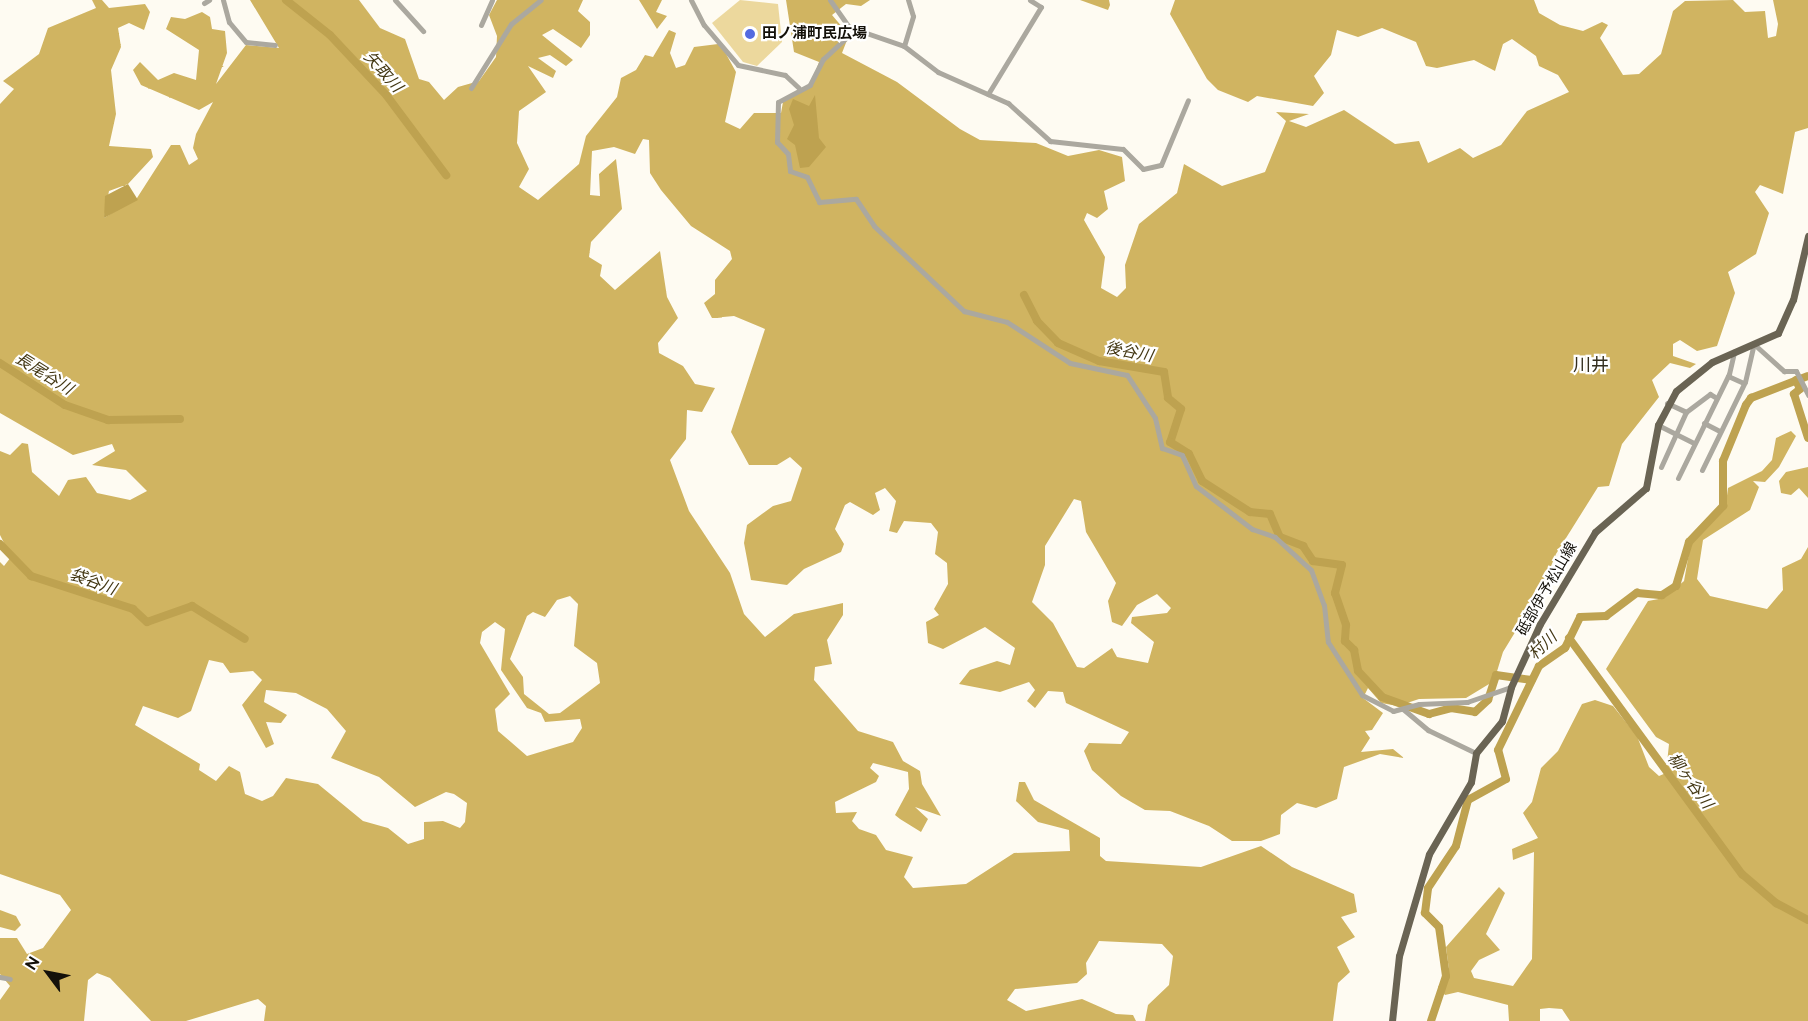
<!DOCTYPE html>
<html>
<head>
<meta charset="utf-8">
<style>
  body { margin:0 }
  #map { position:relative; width:1808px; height:1021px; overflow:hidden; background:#fefbf2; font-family:Raleway,"Noto Sans JP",sans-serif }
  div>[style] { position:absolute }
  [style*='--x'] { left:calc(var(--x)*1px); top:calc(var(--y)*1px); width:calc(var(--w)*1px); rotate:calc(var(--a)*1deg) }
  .green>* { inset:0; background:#ecd89d }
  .forest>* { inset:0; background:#d0b461 }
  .water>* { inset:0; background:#bea250 }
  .river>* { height:8px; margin:-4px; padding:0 4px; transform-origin:4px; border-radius:4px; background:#bea250 }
  .minor>* { height:5px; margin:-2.5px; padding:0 2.5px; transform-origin:2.5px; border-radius:2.5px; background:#aba89f }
  .major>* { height:7px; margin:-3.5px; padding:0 3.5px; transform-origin:3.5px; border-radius:3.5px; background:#6a6454 }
  .dots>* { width:16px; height:16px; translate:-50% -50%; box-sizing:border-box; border:3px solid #fff; border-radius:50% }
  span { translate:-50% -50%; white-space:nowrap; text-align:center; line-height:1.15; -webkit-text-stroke:4.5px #fff; paint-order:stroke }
  .poi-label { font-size:15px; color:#14110a; font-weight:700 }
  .left { translate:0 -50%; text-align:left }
  .street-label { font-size:15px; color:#14110a }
  .water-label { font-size:16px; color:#443814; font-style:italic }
  .quarter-label { font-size:18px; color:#342e1d }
  .north { position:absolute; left:18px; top:943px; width:60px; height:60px; -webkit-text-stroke:4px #fff; paint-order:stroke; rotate:302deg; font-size:16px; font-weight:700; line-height:24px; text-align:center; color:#14110a }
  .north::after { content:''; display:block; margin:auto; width:21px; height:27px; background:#14110a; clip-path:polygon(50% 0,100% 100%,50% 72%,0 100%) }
</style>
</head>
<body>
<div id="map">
  <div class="green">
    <div style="clip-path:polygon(740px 0,778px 4px,782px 42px,757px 66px,743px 62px,712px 23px)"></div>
  </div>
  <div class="forest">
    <div style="clip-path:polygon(evenodd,92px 0,102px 0,109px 8px,145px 4px,150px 12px,144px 30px,129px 23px,118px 28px,121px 47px,111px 70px,116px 114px,109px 146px,151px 149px,153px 157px,128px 184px,109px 191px,104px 218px,137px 198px,171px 145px,180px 145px,189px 165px,198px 159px,193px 148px,196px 134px,213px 102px,199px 110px,141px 85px,133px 70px,140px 62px,158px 80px,174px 73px,196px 80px,199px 50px,166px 29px,171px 17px,185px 19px,202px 12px,210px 17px,212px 29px,225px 31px,227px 53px,216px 84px,246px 45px,279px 48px,250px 0,359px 0,380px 28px,405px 39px,419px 79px,429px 82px,444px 100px,458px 87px,479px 81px,496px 57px,497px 36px,489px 15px,497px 0,583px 0,578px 11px,590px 22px,590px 35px,581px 48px,553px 29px,542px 35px,573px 60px,566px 66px,550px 55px,538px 58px,556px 71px,553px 78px,528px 66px,546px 92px,519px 111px,517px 143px,529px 169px,519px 187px,538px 200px,579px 164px,586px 136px,617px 97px,621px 78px,636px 70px,645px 55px,653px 57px,669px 30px,676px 33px,670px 53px,676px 68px,685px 65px,694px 47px,718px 44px,725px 52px,736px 72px,725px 122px,740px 129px,754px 113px,781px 113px,783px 102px,810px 87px,819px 62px,794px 52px,786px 0,870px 0,861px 6px,846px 4px,832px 15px,849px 35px,842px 53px,897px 82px,960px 129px,980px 140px,1036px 143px,1068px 156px,1099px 150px,1122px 157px,1125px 181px,1104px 191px,1108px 209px,1097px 218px,1087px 213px,1084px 220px,1105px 257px,1101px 288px,1117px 297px,1126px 288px,1125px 265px,1139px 224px,1177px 193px,1184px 164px,1222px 186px,1265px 172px,1286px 121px,1276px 112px,1309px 114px,1289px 121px,1306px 127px,1344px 110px,1395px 144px,1419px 141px,1428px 163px,1460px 148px,1473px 158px,1501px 145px,1527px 111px,1569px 92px,1558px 75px,1539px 66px,1536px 56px,1512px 39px,1503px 44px,1495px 71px,1474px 60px,1437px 68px,1426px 66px,1416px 42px,1382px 28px,1358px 37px,1337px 30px,1331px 55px,1314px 76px,1324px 93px,1313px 106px,1257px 96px,1248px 102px,1218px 90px,1207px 79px,1170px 14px,1175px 0,1534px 0,1539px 13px,1560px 25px,1583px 31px,1602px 22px,1608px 25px,1600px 38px,1623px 75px,1639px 74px,1661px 54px,1673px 11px,1685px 1px,1733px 0,1745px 12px,1765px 11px,1768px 38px,1776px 36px,1778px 24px,1773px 0,1808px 0,1808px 128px,1795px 132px,1783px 194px,1760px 185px,1755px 192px,1769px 213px,1756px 254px,1728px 272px,1735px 293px,1717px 346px,1697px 351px,1680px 340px,1673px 344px,1673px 356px,1696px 364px,1690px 368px,1670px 363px,1652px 380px,1659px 397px,1622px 444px,1609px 486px,1598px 487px,1556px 554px,1542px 588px,1503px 652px,1494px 681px,1466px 698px,1419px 699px,1398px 706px,1381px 703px,1368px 688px,1363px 698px,1383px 713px,1372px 730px,1365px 731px,1370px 738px,1361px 752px,1393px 749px,1404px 758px,1380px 754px,1344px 767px,1337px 799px,1316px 808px,1297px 803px,1281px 815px,1280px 834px,1261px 841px,1232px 841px,1209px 826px,1170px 811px,1145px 810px,1121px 796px,1092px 770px,1084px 751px,1089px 743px,1121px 744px,1129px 732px,1066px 703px,1063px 692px,1048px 691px,1035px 708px,1027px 701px,1035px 690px,1029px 682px,1000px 692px,959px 684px,970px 670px,997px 661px,1010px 665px,1015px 648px,985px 627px,943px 649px,928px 643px,926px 622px,939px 615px,934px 609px,948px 584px,947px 563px,935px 554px,938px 532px,931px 523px,904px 521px,897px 533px,889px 531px,896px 501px,885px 488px,875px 493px,880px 510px,873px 515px,850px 502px,845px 505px,835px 529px,844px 544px,841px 552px,804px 569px,787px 585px,751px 580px,744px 543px,747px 525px,773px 506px,791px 501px,802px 468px,790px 457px,777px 465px,749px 465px,731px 432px,765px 329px,734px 316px,712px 318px,704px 303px,715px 294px,715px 280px,732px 259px,730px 251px,691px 226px,661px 190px,650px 173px,649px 140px,643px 139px,635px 154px,614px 147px,592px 151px,590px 195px,600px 196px,599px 174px,616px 159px,622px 209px,591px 242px,589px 257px,602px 265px,600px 276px,615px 290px,660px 251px,667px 297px,678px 318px,658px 343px,659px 353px,683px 366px,695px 384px,715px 388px,702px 412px,687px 410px,686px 439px,670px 460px,689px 511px,730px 573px,744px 614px,765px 637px,794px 614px,843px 603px,843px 615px,827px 640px,832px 664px,815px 667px,814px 680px,858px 731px,893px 742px,903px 761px,920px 771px,922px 784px,941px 816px,915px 807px,928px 819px,921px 832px,900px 819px,895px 815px,909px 789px,908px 772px,873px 763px,870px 768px,879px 776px,876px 782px,835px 802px,836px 813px,857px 812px,852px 821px,859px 829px,876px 835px,886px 850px,913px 857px,904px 877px,913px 888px,966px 884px,1014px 853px,1070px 851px,1069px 830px,1038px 822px,1016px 801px,1019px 782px,1025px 782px,1034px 800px,1100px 838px,1100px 856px,1106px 861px,1201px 867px,1261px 846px,1292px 867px,1354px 894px,1357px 912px,1341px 917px,1355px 937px,1337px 947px,1350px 972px,1338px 983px,1333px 1021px,1145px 1021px,1148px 1005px,1169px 985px,1173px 956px,1162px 944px,1099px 941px,1086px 963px,1087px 974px,1077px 983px,1015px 989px,1007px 1000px,1026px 1011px,1082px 999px,1116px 1014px,1133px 1015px,1136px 1021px,264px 1021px,266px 1006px,258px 999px,186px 1021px,151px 1021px,110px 978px,97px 973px,88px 980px,84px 1021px,0 1021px,0 1000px,10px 986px,0 974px,0 938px,17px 938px,27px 954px,43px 948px,71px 910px,60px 895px,0 874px,0 562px,4px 566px,11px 557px,0 535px,0 451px,10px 455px,22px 443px,28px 444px,32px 472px,59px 496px,68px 480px,86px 477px,97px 493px,130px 500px,147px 491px,126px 470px,92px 465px,115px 451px,112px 444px,73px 455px,0 413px,0 104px,14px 89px,3px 81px,39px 54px,48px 28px,96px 8px,92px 0,1074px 499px,1081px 501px,1086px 532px,1116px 583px,1108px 601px,1112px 622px,1122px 626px,1137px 605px,1157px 594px,1171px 608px,1167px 613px,1132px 617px,1131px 623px,1154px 642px,1148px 663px,1117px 657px,1112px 648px,1084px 668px,1077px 667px,1053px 623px,1032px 602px,1045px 565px,1045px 546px,1074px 499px,92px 0,570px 596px,578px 604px,574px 646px,597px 663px,600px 683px,560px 713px,549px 714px,524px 694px,523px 677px,510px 659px,527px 616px,533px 612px,545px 617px,557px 600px,570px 596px,92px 0,495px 622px,505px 629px,501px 670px,527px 708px,541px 713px,545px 722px,580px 719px,582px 728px,573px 742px,527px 756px,498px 731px,495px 709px,510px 694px,480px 643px,482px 632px,495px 622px,92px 0,209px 660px,223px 663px,230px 673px,253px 671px,262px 680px,242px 705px,266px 748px,274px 744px,266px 722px,281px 723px,287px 715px,264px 702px,266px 690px,296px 693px,327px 709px,346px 731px,331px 758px,379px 777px,415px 807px,446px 792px,454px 794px,467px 803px,465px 822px,460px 828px,443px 821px,424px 822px,424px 839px,408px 844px,388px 828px,363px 821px,318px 784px,286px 778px,273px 796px,262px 801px,245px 794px,240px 772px,229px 766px,216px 781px,199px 770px,200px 764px,135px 725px,143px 706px,178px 718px,191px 711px,209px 660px)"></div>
    <div style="clip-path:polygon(639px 0,662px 0,656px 12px,667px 16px,657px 29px)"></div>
    <div style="clip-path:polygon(1080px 0,1109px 0,1110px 5px,1108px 10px)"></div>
    <div style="clip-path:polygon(1791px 431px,1796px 436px,1779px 467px,1765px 482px,1753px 481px,1759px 487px,1750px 510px,1703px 540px,1697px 579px,1710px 596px,1767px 609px,1783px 590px,1782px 568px,1801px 559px,1808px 547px,1808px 1021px,1570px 1021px,1562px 1009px,1549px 1008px,1540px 1009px,1540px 1021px,1509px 1021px,1508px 1005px,1458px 992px,1445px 995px,1438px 987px,1449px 970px,1446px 947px,1499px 887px,1505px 893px,1486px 934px,1500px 950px,1479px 960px,1471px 971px,1474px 978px,1513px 986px,1532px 959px,1534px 852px,1513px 860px,1512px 849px,1538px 838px,1523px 813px,1532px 802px,1541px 768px,1558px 751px,1582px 704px,1595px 700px,1613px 706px,1637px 736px,1649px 767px,1659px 776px,1666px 773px,1669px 744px,1656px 737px,1606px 669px,1648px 601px,1664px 598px,1684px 581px,1691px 542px,1726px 503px,1728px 488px,1762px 471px,1772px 460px,1776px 438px)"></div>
    <div style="clip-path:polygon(1808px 467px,1808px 498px,1799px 488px,1791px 495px,1781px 493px,1779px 481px,1786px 472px)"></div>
    <div style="clip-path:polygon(0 910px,16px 916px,21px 925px,15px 931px,0 927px)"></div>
  </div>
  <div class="water">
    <div style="clip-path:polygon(815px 95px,819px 138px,826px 147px,809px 167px,800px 168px,795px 145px,787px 139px,794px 125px,789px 109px,793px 99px,809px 106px)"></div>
    <div style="clip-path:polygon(128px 184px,138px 200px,104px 218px,105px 196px)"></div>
  </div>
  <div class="river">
    <div style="--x:286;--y:0;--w:56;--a:38.5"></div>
    <div style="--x:330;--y:35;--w:83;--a:46.9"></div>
    <div style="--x:387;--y:96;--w:99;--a:53.2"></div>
    <div style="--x:1024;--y:295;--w:29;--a:63"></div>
    <div style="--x:1037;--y:321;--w:30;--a:46"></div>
    <div style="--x:1058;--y:343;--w:45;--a:23.7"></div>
    <div style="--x:1099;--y:361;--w:66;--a:9.6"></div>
    <div style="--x:1164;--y:372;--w:26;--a:81"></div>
    <div style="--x:1168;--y:398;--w:17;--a:40"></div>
    <div style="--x:1181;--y:409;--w:35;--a:108"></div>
    <div style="--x:1170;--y:442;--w:22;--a:32"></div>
    <div style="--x:1189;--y:454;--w:30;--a:64"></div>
    <div style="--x:1202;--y:481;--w:57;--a:32.9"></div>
    <div style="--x:1250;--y:512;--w:20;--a:6"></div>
    <div style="--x:1270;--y:514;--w:25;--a:67"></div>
    <div style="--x:1280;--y:537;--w:25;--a:21"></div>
    <div style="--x:1303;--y:546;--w:18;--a:56"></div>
    <div style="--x:1313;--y:561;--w:29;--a:8"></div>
    <div style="--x:1342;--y:565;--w:29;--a:104"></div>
    <div style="--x:1335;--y:593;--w:34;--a:71"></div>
    <div style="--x:1346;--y:625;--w:16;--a:94"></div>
    <div style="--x:1345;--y:641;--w:13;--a:45"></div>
    <div style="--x:1354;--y:650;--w:21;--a:79"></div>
    <div style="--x:1358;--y:671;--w:35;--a:47"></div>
    <div style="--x:1382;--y:697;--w:50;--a:19.9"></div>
    <div style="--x:1429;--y:714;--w:23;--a:-15"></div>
    <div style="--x:1451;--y:708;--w:24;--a:9"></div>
    <div style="--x:1475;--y:712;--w:18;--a:-43"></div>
    <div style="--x:1488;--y:700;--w:26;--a:-72"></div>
    <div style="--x:1496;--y:675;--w:36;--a:8"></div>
    <div style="--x:0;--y:363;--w:77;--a:32.9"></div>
    <div style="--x:65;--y:405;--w:46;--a:19.2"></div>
    <div style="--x:108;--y:420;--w:72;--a:-0.8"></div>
    <div style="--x:1796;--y:380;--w:10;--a:66"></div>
    <div style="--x:1800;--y:389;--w:8;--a:140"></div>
    <div style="--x:1794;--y:394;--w:46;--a:72.3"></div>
    <div style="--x:0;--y:544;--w:45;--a:45.9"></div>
    <div style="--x:31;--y:576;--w:107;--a:17.9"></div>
    <div style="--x:133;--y:609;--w:19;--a:43"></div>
    <div style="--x:147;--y:622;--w:48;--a:-19.6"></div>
    <div style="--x:192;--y:606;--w:62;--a:31.9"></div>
    <div style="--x:1569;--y:638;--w:293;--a:53.8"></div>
    <div style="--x:1742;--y:874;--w:45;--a:40.5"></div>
    <div style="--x:1776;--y:903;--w:36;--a:28"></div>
    <div style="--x:1431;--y:1021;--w:47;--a:-71.6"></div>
    <div style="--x:1446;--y:976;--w:49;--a:-98.1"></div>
    <div style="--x:1439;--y:927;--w:20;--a:-135"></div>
    <div style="--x:1425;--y:913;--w:25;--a:-83"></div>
    <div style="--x:1428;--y:888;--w:50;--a:-56.3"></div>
    <div style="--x:1456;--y:846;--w:48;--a:-75.4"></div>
    <div style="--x:1468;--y:800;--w:43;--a:-28.9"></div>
    <div style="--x:1506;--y:779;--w:30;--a:-105"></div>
    <div style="--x:1498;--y:750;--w:93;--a:-64"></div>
    <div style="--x:1539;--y:666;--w:32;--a:-35"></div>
    <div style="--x:1565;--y:648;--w:34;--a:-64"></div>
    <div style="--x:1580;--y:617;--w:26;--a:-2"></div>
    <div style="--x:1606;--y:616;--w:39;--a:-37"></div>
    <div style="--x:1637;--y:593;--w:25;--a:5"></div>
    <div style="--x:1662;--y:595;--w:17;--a:-33"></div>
    <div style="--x:1676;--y:586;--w:46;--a:-73.5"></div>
    <div style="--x:1689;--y:542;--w:50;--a:-46.6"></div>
    <div style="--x:1723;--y:506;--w:45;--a:-90"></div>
    <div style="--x:1723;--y:461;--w:61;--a:-67.7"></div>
    <div style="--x:1746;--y:405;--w:9;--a:-54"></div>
    <div style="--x:1751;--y:398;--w:61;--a:-21.1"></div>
  </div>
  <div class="minor">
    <div style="--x:223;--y:0;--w:23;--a:75"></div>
    <div style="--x:229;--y:22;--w:26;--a:50"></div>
    <div style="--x:246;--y:42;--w:29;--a:6"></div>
    <div style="--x:395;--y:0;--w:42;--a:47.9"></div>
    <div style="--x:691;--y:0;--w:28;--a:63"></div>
    <div style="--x:704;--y:25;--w:52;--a:49.6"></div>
    <div style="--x:738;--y:65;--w:48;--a:12"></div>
    <div style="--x:785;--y:75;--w:19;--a:43"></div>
    <div style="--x:830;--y:0;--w:33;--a:55"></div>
    <div style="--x:849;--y:27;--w:58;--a:19.1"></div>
    <div style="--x:904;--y:46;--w:43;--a:37.4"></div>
    <div style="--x:938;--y:72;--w:77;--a:23.9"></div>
    <div style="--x:1008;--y:103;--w:57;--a:42.1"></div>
    <div style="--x:1050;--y:141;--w:73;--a:6.3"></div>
    <div style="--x:1123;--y:149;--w:28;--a:45"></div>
    <div style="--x:1143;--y:169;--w:18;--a:-13"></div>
    <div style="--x:1161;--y:165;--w:70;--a:-67.4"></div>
    <div style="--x:204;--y:3;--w:6;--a:-31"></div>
    <div style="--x:481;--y:25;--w:27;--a:-66"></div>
    <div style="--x:849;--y:27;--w:9;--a:96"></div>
    <div style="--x:848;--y:36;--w:34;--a:137"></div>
    <div style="--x:823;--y:59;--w:29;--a:117"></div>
    <div style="--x:810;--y:85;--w:36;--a:152"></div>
    <div style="--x:778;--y:102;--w:40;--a:91.4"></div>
    <div style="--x:777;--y:142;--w:16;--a:47"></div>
    <div style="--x:788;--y:154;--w:17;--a:83"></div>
    <div style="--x:790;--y:171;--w:18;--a:19"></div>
    <div style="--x:807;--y:177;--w:28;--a:64"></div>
    <div style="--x:819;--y:202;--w:37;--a:-5"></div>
    <div style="--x:856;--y:199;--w:32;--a:56"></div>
    <div style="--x:874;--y:226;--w:124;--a:43.4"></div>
    <div style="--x:964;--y:311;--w:44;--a:14.3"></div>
    <div style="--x:1007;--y:322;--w:75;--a:33.1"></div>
    <div style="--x:1070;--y:363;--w:58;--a:11.9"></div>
    <div style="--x:1127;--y:375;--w:51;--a:56.9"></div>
    <div style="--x:1155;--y:418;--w:31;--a:77"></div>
    <div style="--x:1162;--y:448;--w:21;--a:19"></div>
    <div style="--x:1182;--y:455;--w:34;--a:66"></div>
    <div style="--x:1196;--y:486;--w:71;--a:37.5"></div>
    <div style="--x:1252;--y:529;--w:24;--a:19"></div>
    <div style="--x:1275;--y:537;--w:49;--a:42.5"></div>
    <div style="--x:1311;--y:570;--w:37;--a:70"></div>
    <div style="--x:1324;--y:605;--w:37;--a:84"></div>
    <div style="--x:1328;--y:642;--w:63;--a:57.3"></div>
    <div style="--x:1362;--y:695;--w:35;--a:27"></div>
    <div style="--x:1393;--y:711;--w:27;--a:-15"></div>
    <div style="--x:1419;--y:704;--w:48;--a:-2.4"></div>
    <div style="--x:1467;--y:702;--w:46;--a:-18.8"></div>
    <div style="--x:904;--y:46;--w:31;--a:-73"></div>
    <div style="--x:913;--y:16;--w:17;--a:-107"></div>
    <div style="--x:471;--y:88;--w:75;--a:-58"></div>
    <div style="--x:511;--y:24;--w:38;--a:-39"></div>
    <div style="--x:988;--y:94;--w:102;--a:-58.7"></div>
    <div style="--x:1041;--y:7;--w:13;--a:-148"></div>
    <div style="--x:1756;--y:346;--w:38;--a:42"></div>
    <div style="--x:1784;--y:371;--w:12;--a:0"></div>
    <div style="--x:1796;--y:371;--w:27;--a:63"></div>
    <div style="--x:1728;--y:376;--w:17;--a:24"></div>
    <div style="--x:1667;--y:403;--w:21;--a:25"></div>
    <div style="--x:1704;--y:423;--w:18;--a:27"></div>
    <div style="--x:1658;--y:425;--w:40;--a:26.6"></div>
    <div style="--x:1661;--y:467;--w:60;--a:-65.6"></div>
    <div style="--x:1686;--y:412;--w:30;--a:-37"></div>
    <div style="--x:1710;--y:394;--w:6;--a:31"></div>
    <div style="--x:1702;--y:470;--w:98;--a:-64"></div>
    <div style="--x:1745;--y:382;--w:36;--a:-77"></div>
    <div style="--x:1678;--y:478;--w:116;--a:-63.9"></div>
    <div style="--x:1729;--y:374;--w:23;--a:-77"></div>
    <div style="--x:1403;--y:709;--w:33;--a:40"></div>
    <div style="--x:1428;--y:730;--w:53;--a:25.6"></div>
    <div style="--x:0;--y:977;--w:10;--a:11"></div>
  </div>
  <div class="major">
    <div style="--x:1392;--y:1021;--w:65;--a:-83.9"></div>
    <div style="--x:1399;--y:956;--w:106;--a:-73.6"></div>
    <div style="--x:1429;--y:854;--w:83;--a:-59.7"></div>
    <div style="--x:1471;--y:782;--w:29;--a:-80"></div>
    <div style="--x:1476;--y:753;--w:41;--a:-50.9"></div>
    <div style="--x:1502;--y:721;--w:35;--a:-75"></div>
    <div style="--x:1511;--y:687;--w:69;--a:-65.3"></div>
    <div style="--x:1540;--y:624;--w:107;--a:-59.1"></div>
    <div style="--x:1595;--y:532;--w:67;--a:-40.8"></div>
    <div style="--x:1646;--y:488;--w:64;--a:-79.2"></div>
    <div style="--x:1658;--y:425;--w:38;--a:-62"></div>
    <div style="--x:1676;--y:391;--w:46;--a:-38.9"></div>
    <div style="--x:1712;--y:362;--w:72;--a:-23.7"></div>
    <div style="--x:1778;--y:333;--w:36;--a:-66"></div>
    <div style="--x:1793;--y:300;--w:66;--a:-76.8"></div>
  </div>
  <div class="dots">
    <div style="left:750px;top:34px;background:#546ae0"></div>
  </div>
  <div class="poi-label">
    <span class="left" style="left:762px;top:34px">田ノ浦町民広場</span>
  </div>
  <div class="street-label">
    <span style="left:1547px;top:589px;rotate:-60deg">砥部伊予松山線</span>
  </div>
  <div class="water-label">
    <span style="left:383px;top:72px;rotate:48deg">矢取川</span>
    <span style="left:1129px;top:352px;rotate:11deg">後谷川</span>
    <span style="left:44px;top:374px;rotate:32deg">長尾谷川</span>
    <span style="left:93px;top:582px;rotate:20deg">袋谷川</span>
    <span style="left:1543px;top:646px;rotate:-44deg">村川</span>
    <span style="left:1690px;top:781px;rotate:54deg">柳ヶ谷川</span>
  </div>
  <div class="quarter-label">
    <span style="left:1591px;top:365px">川井</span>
  </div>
  <div class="north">N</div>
</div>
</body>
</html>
